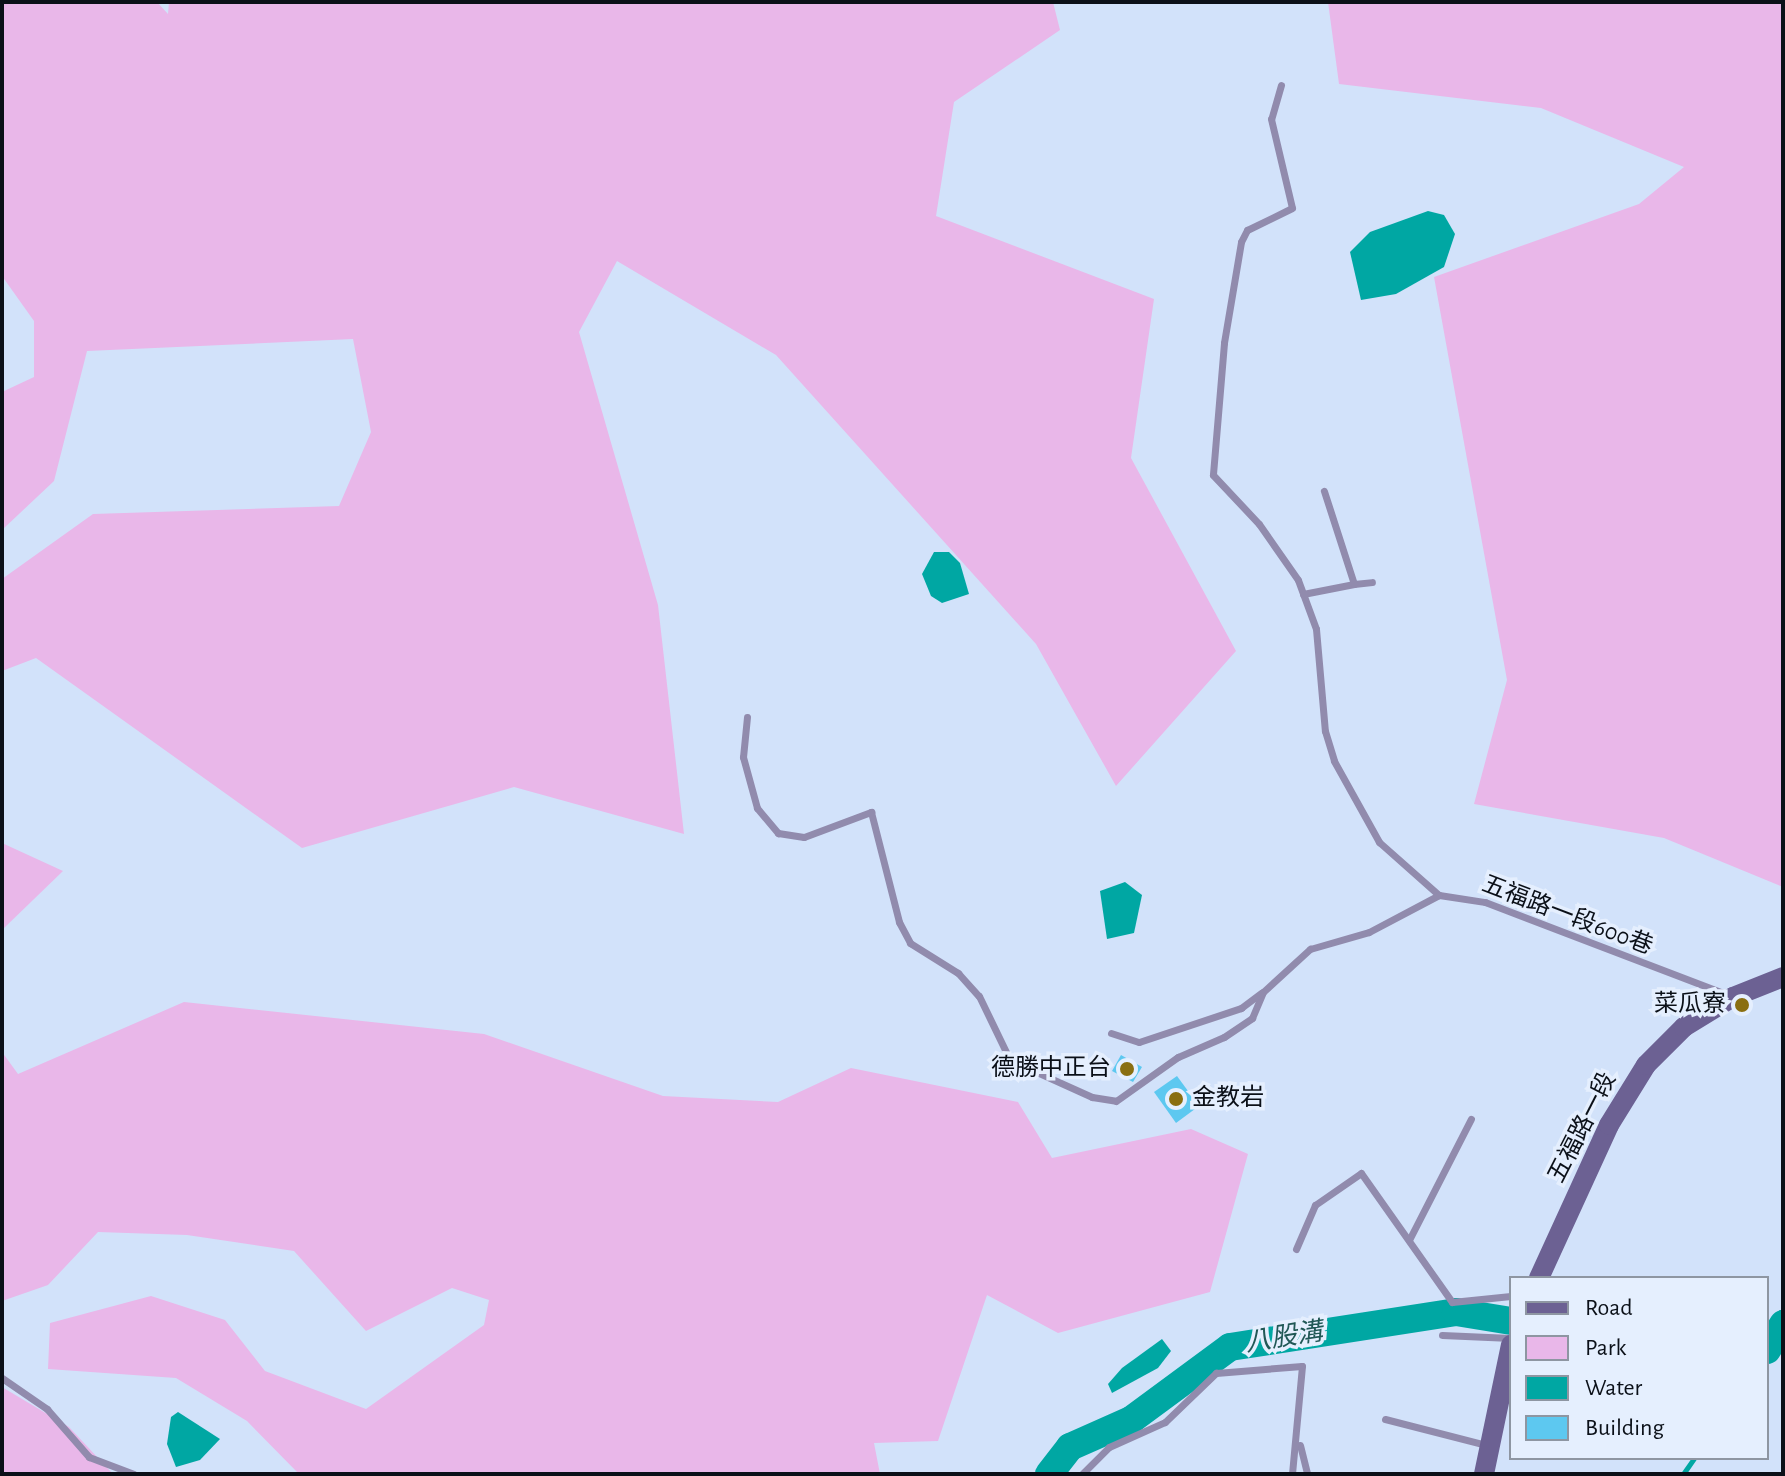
<!DOCTYPE html>
<html>
<head>
<meta charset="utf-8">
<style>
  body { margin:0 }
  #map { position:relative; width:1785px; height:1476px; overflow:hidden; background:#d2e2fa; font-family:"Alegreya Sans","Noto Sans TC",sans-serif }
  div>[style] { position:absolute }
  [style*='--x'] { left:calc(var(--x)*1px); top:calc(var(--y)*1px); width:calc(var(--w)*1px); rotate:calc(var(--a)*1deg) }
  .green>* { inset:0; background:#e9b7e9 }
  .water>* { inset:0; background:#00a7a3 }
  .stream>* { height:5px; margin:-2.5px; padding:0 2.5px; transform-origin:2.5px; border-radius:2.5px; background:#00a7a3 }
  .river>* { height:28px; margin:-14px; padding:0 14px; transform-origin:14px; border-radius:14px; background:#00a7a3 }
  .building>* { inset:0; background:#5dc8f0 }
  .lane>* { height:7px; margin:-3.5px; padding:0 3.5px; transform-origin:3.5px; border-radius:3.5px; background:#918bad }
  .secondary>* { height:20px; margin:-10px; padding:0 10px; transform-origin:10px; border-radius:10px; background:#6c6193 }
  .dots>* { width:22px; height:22px; translate:-50% -50%; box-sizing:border-box; border:4px solid #e5effe; border-radius:50% }
  span { translate:-50% -50%; white-space:nowrap; text-align:center; line-height:1.15; -webkit-text-stroke:7px #e5effe; paint-order:stroke }
  .street-label { font-size:24px; color:#0b1018 }
  .poi-label { font-size:24px; color:#0b1018 }
  .right { translate:-100% -50%; text-align:right }
  .left { translate:0 -50%; text-align:left }
  .water-label { font-size:26px; color:#215856; font-style:italic }
  .frame { position:absolute; inset:0; border:4px solid #0b1018; pointer-events:none }
  .legend { position:absolute; left:1509px; top:1276px; width:260px; height:184px; box-sizing:border-box; background:#e5effe; border:2px solid #8e96a2; margin:0; padding:10px 14px; list-style:none; font-size:24px; color:#0b1018 }
  .legend li { display:flex; align-items:center; gap:16px; height:40px }
  .legend b { width:40px; border:2px solid #8e96a2 }
</style>
</head>
<body>
<div id="map">
  <div class="green">
    <div style="clip-path:polygon(2px 2px,157px 2px,168px 14px,169px 2px,1053px 2px,1060px 30px,954px 102px,936px 216px,1154px 299px,1131px 458px,1236px 651px,1116px 786px,1036px 644px,776px 355px,617px 261px,579px 332px,658px 605px,684px 834px,514px 787px,302px 848px,36px 658px,2px 671px,2px 579px,93px 514px,339px 506px,371px 432px,353px 339px,87px 351px,54px 481px,2px 530px,2px 392px,34px 377px,34px 321px,2px 276px)"></div>
    <div style="clip-path:polygon(1328px 2px,1783px 2px,1783px 887px,1664px 838px,1474px 804px,1507px 680px,1434px 277px,1639px 204px,1684px 167px,1541px 108px,1339px 84px)"></div>
    <div style="clip-path:polygon(2px 843px,63px 871px,2px 930px)"></div>
    <div style="clip-path:polygon(184px 1002px,484px 1034px,663px 1096px,778px 1102px,851px 1068px,1018px 1102px,1052px 1158px,1191px 1129px,1248px 1154px,1210px 1292px,1058px 1333px,987px 1295px,938px 1441px,874px 1443px,880px 1474px,299px 1474px,247px 1421px,176px 1378px,48px 1369px,50px 1323px,151px 1296px,225px 1320px,265px 1371px,366px 1409px,484px 1325px,489px 1300px,452px 1288px,366px 1331px,294px 1251px,187px 1235px,98px 1232px,48px 1285px,2px 1301px,2px 1052px,18px 1074px)"></div>
    <div style="clip-path:polygon(2px 1387px,69px 1427px,113px 1474px,2px 1474px)"></div>
  </div>
  <div class="water">
    <div style="clip-path:polygon(1428px 211px,1444px 215px,1455px 234px,1444px 267px,1396px 294px,1361px 300px,1350px 252px,1370px 232px)"></div>
    <div style="clip-path:polygon(934px 552px,949px 552px,960px 563px,969px 594px,942px 603px,931px 596px,922px 574px)"></div>
    <div style="clip-path:polygon(1125px 882px,1142px 895px,1134px 933px,1107px 939px,1100px 891px)"></div>
    <div style="clip-path:polygon(1162px 1339px,1171px 1351px,1158px 1368px,1112px 1393px,1108px 1384px,1122px 1368px)"></div>
    <div style="clip-path:polygon(178px 1412px,220px 1439px,200px 1460px,176px 1467px,167px 1444px,171px 1417px)"></div>
  </div>
  <div class="stream">
    <div style="--x:1683;--y:1474;--w:19;--a:-55"></div>
  </div>
  <div class="river">
    <div style="--x:1767;--y:1350;--w:31;--a:-58"></div>
    <div style="--x:1049;--y:1474;--w:34;--a:-52"></div>
    <div style="--x:1070;--y:1447;--w:67;--a:-23.9"></div>
    <div style="--x:1131;--y:1420;--w:123;--a:-36.4"></div>
    <div style="--x:1230;--y:1347;--w:229;--a:-8.8"></div>
    <div style="--x:1456;--y:1312;--w:56;--a:9.3"></div>
  </div>
  <div class="building">
    <div style="clip-path:polygon(1121px 1055px,1142px 1067px,1133px 1082px,1112px 1071px)"></div>
    <div style="clip-path:polygon(1177px 1076px,1199px 1106px,1176px 1123px,1154px 1092px)"></div>
  </div>
  <div class="lane">
    <div style="--x:1281;--y:85;--w:35;--a:106"></div>
    <div style="--x:1271;--y:119;--w:91;--a:76.7"></div>
    <div style="--x:1292;--y:208;--w:50;--a:153.9"></div>
    <div style="--x:1247;--y:230;--w:13;--a:117"></div>
    <div style="--x:1241;--y:242;--w:102;--a:99.6"></div>
    <div style="--x:1224;--y:343;--w:132;--a:94.8"></div>
    <div style="--x:1213;--y:475;--w:67;--a:46.8"></div>
    <div style="--x:1259;--y:524;--w:68;--a:55.1"></div>
    <div style="--x:1298;--y:580;--w:52;--a:69.8"></div>
    <div style="--x:1316;--y:629;--w:102;--a:85"></div>
    <div style="--x:1325;--y:731;--w:31;--a:73"></div>
    <div style="--x:1334;--y:761;--w:93;--a:60.9"></div>
    <div style="--x:1379;--y:842;--w:80;--a:41.5"></div>
    <div style="--x:1439;--y:895;--w:47;--a:8.7"></div>
    <div style="--x:1485;--y:902;--w:260;--a:20.9"></div>
    <div style="--x:1354;--y:584;--w:18;--a:-6"></div>
    <div style="--x:1303;--y:594;--w:52;--a:-11.1"></div>
    <div style="--x:1354;--y:584;--w:98;--a:-107.9"></div>
    <div style="--x:747;--y:717;--w:40;--a:95.7"></div>
    <div style="--x:743;--y:757;--w:53;--a:74.6"></div>
    <div style="--x:757;--y:808;--w:33;--a:50"></div>
    <div style="--x:778;--y:833;--w:26;--a:9"></div>
    <div style="--x:804;--y:837;--w:72;--a:-20.5"></div>
    <div style="--x:871;--y:812;--w:114;--a:75.7"></div>
    <div style="--x:899;--y:922;--w:24;--a:62"></div>
    <div style="--x:910;--y:943;--w:57;--a:32"></div>
    <div style="--x:958;--y:973;--w:31;--a:48"></div>
    <div style="--x:979;--y:996;--w:71;--a:64.2"></div>
    <div style="--x:1010;--y:1060;--w:90;--a:24.3"></div>
    <div style="--x:1092;--y:1097;--w:24;--a:9"></div>
    <div style="--x:1116;--y:1101;--w:76;--a:-35.4"></div>
    <div style="--x:1178;--y:1057;--w:50;--a:-23.5"></div>
    <div style="--x:1224;--y:1037;--w:34;--a:-34"></div>
    <div style="--x:1252;--y:1018;--w:28;--a:-67"></div>
    <div style="--x:1263;--y:992;--w:64;--a:-42.5"></div>
    <div style="--x:1310;--y:949;--w:61;--a:-16.1"></div>
    <div style="--x:1369;--y:932;--w:79;--a:-27.9"></div>
    <div style="--x:1111;--y:1033;--w:29;--a:18"></div>
    <div style="--x:1139;--y:1042;--w:108;--a:-18.4"></div>
    <div style="--x:1241;--y:1008;--w:25;--a:-37"></div>
    <div style="--x:1409;--y:1240;--w:136;--a:-62.9"></div>
    <div style="--x:1296;--y:1249;--w:48;--a:-66.6"></div>
    <div style="--x:1315;--y:1205;--w:56;--a:-34.8"></div>
    <div style="--x:1361;--y:1173;--w:158;--a:54.8"></div>
    <div style="--x:1452;--y:1302;--w:59;--a:-5.8"></div>
    <div style="--x:1442;--y:1335;--w:69;--a:2.5"></div>
    <div style="--x:2;--y:1378;--w:55;--a:34.6"></div>
    <div style="--x:47;--y:1409;--w:64;--a:48.8"></div>
    <div style="--x:89;--y:1457;--w:48;--a:20.7"></div>
    <div style="--x:1385;--y:1419;--w:104;--a:14.4"></div>
    <div style="--x:1300;--y:1445;--w:30;--a:76"></div>
    <div style="--x:1082;--y:1474;--w:38;--a:-45"></div>
    <div style="--x:1109;--y:1447;--w:61;--a:-24.1"></div>
    <div style="--x:1165;--y:1422;--w:71;--a:-43.9"></div>
    <div style="--x:1216;--y:1373;--w:86;--a:-4.7"></div>
    <div style="--x:1302;--y:1366;--w:108;--a:95.3"></div>
  </div>
  <div class="secondary">
    <div style="--x:1539;--y:1278;--w:168;--a:-65.4"></div>
    <div style="--x:1609;--y:1125;--w:70;--a:-58.3"></div>
    <div style="--x:1646;--y:1065;--w:54;--a:-45"></div>
    <div style="--x:1684;--y:1027;--w:57;--a:-31.5"></div>
    <div style="--x:1733;--y:997;--w:54;--a:-21.8"></div>
    <div style="--x:1484;--y:1474;--w:132;--a:-78.2"></div>
  </div>
  <div class="dots">
    <div style="left:1742px;top:1005px;background:#8a6f11"></div>
    <div style="left:1127px;top:1069px;background:#8a6f11"></div>
    <div style="left:1176px;top:1099px;background:#8a6f11"></div>
  </div>
  <div class="street-label">
    <span style="left:1567px;top:916px;rotate:21deg">五福路一段600巷</span>
    <span style="left:1583px;top:1128px;rotate:-63deg">五福路一段</span>
  </div>
  <div class="poi-label">
    <span class="right" style="left:1726px;top:1005px">菜瓜寮</span>
    <span class="right" style="left:1111px;top:1069px">德勝中正台</span>
    <span class="left" style="left:1192px;top:1099px">金教岩</span>
  </div>
  <div class="water-label">
    <span style="left:1284px;top:1338px;rotate:-9deg">八股溝</span>
  </div>
  <div class="frame"></div>
  <ul class="legend">
  <li><b style="height:10px;background:#6c6193"></b>Road</li>
  <li><b style="height:22px;background:#e9b7e9"></b>Park</li>
  <li><b style="height:22px;background:#00a7a3"></b>Water</li>
  <li><b style="height:22px;background:#5dc8f0"></b>Building</li>
  </ul>
</div>
</body>
</html>
